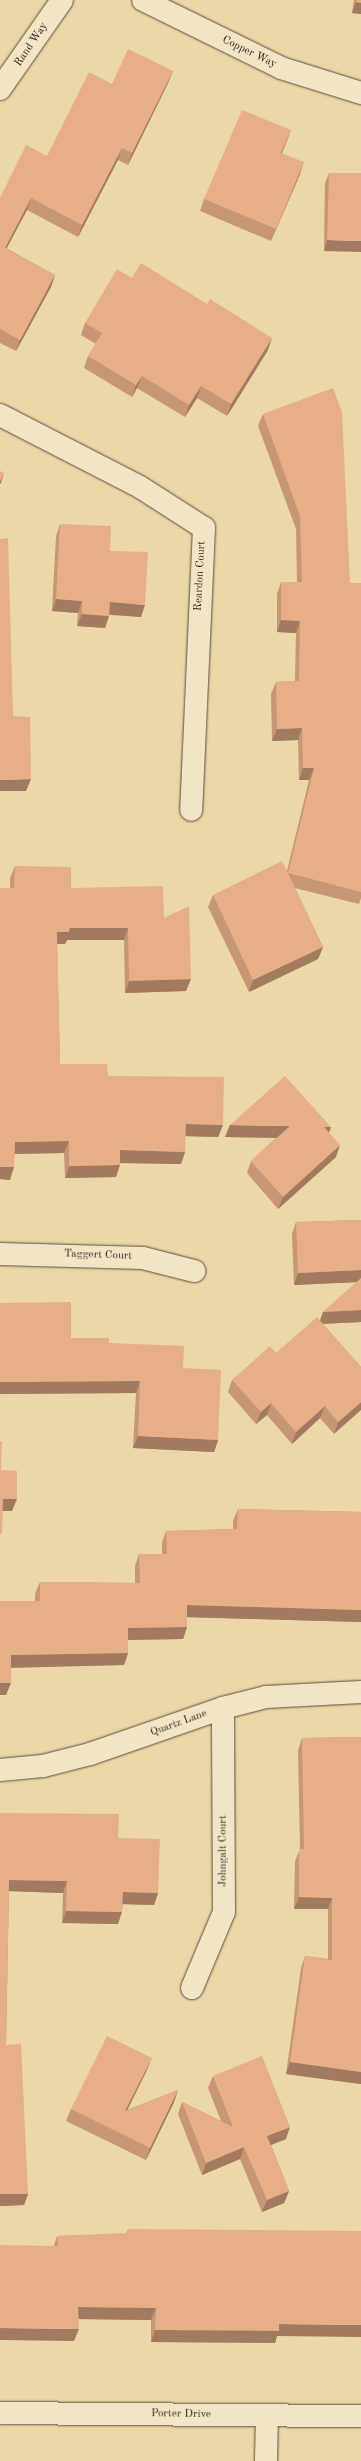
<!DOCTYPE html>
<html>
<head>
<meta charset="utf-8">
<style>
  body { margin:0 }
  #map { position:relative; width:361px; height:2461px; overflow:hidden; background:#ebd7a7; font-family:"Old Standard TT",serif }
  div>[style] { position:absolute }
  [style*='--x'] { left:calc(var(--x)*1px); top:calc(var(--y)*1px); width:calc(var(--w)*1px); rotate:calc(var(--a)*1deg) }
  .roads { filter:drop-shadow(0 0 1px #5a4d3b) drop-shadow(0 0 1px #5a4d3b) }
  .minor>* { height:22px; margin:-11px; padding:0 11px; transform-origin:11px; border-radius:11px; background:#f2e5c6 }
  .wall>* { inset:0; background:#c69675 }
  .shaded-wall>* { inset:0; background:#a17a5f }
  .building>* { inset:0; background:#e6af88 }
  span { translate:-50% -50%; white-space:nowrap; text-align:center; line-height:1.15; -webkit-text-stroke:4px #f2e5c6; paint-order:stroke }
  .street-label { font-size:11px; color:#291f17 }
</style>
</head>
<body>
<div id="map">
  <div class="roads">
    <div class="minor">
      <div style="--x:143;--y:0;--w:154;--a:26.2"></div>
      <div style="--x:281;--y:68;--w:84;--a:17.4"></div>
      <div style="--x:0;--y:89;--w:108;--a:-55.1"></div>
      <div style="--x:0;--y:415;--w:157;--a:27.2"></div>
      <div style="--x:140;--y:487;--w:76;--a:32.6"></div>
      <div style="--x:204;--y:528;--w:282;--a:92.6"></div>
      <div style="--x:0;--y:1254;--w:143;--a:1.6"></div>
      <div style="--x:143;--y:1258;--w:53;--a:14.3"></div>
      <div style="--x:0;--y:1770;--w:43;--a:-5.3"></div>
      <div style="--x:43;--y:1766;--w:49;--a:-14.3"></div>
      <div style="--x:90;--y:1754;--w:141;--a:-19.1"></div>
      <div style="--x:223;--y:1708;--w:44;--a:-14.3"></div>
      <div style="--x:266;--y:1697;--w:95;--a:-3"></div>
      <div style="--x:192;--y:1988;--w:82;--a:-67.2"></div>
      <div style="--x:224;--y:1912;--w:204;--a:-90.3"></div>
      <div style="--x:0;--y:2413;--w:361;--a:0.5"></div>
      <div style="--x:266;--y:2461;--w:46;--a:-88.8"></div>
    </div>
  </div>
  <div class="wall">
    <div style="clip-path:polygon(354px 0,361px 0,361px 14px,352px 13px)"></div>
    <div style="clip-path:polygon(173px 71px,168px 83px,128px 165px,118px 160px,78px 237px,27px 210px,6px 248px,55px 275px,51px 287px,16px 351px,0 343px,0 198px,47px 156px,112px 84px)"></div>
    <div style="clip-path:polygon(291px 130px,282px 153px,300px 174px,271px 241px,200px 211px,204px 199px)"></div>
    <div style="clip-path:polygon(329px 173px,361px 173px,324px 251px,325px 183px)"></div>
    <div style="clip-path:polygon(132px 278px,268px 350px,227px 416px,197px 398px,185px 417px,137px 388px,132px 397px,84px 368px,88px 356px,96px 344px,81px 335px,85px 323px)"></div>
    <div style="clip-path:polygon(263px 414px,350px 583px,361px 583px,361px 898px,359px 904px,295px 888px,323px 947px,318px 959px,249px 992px,208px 907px,213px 895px,287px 871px,309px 780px,299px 780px,298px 740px,272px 741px,271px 694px,276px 682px,295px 681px,296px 633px,277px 632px,277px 594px,281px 582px,297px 582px,296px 529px,258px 426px)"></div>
    <div style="clip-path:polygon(60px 524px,110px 551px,141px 617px,109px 615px,105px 628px,77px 626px,78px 613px,52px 611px,56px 536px)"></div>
    <div style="clip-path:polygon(15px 866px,71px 888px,164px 918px,186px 991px,125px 993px,124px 940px,67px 940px,65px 944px,57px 944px,60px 1064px,108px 1076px,223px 1125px,218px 1137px,185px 1136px,185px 1152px,181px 1164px,120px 1163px,116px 1177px,65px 1178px,64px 1153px,15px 1154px,10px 1180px,0 1179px,0 888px,10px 888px,10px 878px)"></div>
    <div style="clip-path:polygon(230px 1125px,329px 1133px,336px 1157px,278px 1209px,247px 1173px,251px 1161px,276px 1138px,225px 1137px)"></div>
    <div style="clip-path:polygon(361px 1220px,361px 1322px,323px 1324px,361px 1367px,334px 1434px,320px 1418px,292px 1444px,267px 1415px,256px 1424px,228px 1392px,232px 1380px,276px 1353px,320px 1320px,323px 1312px,357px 1282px,294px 1285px,292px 1234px,296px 1222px)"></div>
    <div style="clip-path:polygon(0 1303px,71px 1338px,109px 1343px,183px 1368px,218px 1440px,214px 1452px,133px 1448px,136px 1393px,0 1394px)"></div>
    <div style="clip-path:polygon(238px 1509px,361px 1512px,361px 1622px,187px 1617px,187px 1627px,183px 1639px,128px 1640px,128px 1653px,124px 1665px,11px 1667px,6px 1695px,0 1695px,0 1601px,35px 1601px,35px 1594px,40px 1582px,135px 1583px,135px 1566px,139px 1554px,162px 1554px,162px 1543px,166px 1531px,233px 1529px,233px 1521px)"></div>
    <div style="clip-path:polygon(361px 1737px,361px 2084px,286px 2074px,301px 1968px,305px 1956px,328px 1959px,328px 1909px,294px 1909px,295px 1861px,300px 1849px,298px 1750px,302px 1738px)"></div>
    <div style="clip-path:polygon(0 1813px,118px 1838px,158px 1893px,154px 1905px,123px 1904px,118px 1924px,62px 1923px,63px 1893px,9px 1891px,6px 2045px,28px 2194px,24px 2205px,0 2206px)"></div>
    <div style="clip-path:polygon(147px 2070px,127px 2110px,178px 2090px,174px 2102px,146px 2160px,66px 2121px,71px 2109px)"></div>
    <div style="clip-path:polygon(213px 2076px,286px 2139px,271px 2145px,289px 2191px,284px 2203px,262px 2212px,240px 2159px,202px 2175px,178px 2114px,182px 2102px,221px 2121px,208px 2088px)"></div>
    <div style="clip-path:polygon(128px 2229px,277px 2336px,275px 2343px,151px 2342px,151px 2320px,78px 2319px,74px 2341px,54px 2246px,57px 2236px,126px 2234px)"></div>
  </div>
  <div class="shaded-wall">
    <div style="clip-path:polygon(356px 2px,361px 3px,361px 14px,352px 13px)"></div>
    <div style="clip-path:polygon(173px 71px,168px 83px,128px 165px,132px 153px)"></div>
    <div style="clip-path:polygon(291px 130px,286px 143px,277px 165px,281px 153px)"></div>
    <div style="clip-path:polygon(122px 148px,118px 160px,78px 237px,82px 225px)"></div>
    <div style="clip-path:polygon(304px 162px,300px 174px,271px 241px,276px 229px)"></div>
    <div style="clip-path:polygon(31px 198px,27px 210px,1px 259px,5px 248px)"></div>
    <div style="clip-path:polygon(327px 240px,361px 241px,361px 252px,324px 251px)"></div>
    <div style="clip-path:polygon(55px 275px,51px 287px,16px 351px,20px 340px)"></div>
    <div style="clip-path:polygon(272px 338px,268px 350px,227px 416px,231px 404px)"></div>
    <div style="clip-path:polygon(142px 376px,137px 388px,132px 397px,136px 385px)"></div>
    <div style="clip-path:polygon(201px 386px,197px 398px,185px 417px,189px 405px)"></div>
    <div style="clip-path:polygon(4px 473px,1px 483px,0 484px,0 481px)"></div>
    <div style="clip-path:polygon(56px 599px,82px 601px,78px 613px,52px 611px)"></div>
    <div style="clip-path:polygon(110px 602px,145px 605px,141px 617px,105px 614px)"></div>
    <div style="clip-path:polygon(82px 614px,109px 616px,105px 628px,77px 626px)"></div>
    <div style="clip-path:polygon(281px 620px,300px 621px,296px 633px,277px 632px)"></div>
    <div style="clip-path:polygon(302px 728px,298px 740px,272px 741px,277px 729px)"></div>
    <div style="clip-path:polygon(303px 768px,314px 768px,309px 780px,299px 780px)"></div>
    <div style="clip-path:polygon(31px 779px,26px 791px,0 791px,0 780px)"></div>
    <div style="clip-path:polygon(70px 928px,128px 928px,124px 940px,67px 940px,65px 944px,52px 944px,57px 932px)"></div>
    <div style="clip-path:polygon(323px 947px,318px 959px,249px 992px,253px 980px)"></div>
    <div style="clip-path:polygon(191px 979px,186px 991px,125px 993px,129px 981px)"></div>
    <div style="clip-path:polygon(186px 1124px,223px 1125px,218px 1137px,181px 1136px)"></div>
    <div style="clip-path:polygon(230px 1125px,290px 1126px,285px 1138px,225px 1137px)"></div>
    <div style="clip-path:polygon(324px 1127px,331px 1127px,327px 1139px)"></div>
    <div style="clip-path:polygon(69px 1141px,64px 1153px,10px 1154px,15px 1142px)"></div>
    <div style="clip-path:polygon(340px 1145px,336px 1157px,278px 1209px,283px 1197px)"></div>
    <div style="clip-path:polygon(120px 1150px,185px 1152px,181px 1164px,116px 1163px)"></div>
    <div style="clip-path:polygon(120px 1165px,116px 1177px,65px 1178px,69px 1166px)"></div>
    <div style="clip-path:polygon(0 1167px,14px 1167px,10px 1180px,0 1179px)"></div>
    <div style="clip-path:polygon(361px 1270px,361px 1282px,294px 1285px,298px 1273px)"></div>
    <div style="clip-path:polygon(361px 1310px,361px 1322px,319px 1324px,323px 1312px)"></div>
    <div style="clip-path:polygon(140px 1381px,136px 1393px,0 1394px,0 1382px)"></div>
    <div style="clip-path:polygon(361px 1402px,361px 1410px,334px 1434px,338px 1422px)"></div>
    <div style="clip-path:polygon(271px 1403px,267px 1415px,256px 1424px,261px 1412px)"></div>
    <div style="clip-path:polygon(325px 1406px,320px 1418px,292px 1444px,296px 1432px)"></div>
    <div style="clip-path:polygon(138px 1436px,218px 1440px,214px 1452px,133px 1448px)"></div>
    <div style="clip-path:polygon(3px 1499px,17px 1499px,12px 1511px,0 1511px)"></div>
    <div style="clip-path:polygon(187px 1605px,361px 1610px,361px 1622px,182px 1617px)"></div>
    <div style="clip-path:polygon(187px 1627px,183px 1639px,124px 1640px,128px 1628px)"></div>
    <div style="clip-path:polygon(128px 1653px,124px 1665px,7px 1668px,11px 1655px)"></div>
    <div style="clip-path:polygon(0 1683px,11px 1683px,6px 1695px,0 1695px)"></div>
    <div style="clip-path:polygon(9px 1880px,67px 1881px,63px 1893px,5px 1891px)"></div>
    <div style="clip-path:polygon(123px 1892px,158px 1893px,154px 1905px,119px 1904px)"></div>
    <div style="clip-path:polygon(299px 1897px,332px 1898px,328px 1909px,294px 1909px)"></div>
    <div style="clip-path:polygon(66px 1911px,122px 1912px,118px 1924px,62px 1923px)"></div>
    <div style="clip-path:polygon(152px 2058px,147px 2070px,121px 2123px,125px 2111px)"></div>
    <div style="clip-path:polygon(290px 2062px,361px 2072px,361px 2084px,286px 2074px)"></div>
    <div style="clip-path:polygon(178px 2090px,174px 2102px,146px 2160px,150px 2148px)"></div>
    <div style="clip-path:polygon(290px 2127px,286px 2139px,263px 2148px,267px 2136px)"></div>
    <div style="clip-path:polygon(244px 2147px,240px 2159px,202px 2175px,206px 2163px)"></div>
    <div style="clip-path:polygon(289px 2191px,284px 2203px,262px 2212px,267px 2200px)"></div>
    <div style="clip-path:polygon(0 2194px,28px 2194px,24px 2205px,0 2206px)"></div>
    <div style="clip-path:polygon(78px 2307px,156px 2308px,151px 2320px,74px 2319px)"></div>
    <div style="clip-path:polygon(279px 2324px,361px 2325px,361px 2337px,277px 2336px,275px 2343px,151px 2342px,155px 2330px)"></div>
    <div style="clip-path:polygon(0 2328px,79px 2329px,74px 2341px,0 2340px)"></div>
  </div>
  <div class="building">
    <div style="clip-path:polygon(357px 0,361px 0,361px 3px,356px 2px)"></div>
    <div style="clip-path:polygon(128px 49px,173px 71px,132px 153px,122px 148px,82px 225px,31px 198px,5px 248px,55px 275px,20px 340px,0 329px,0 198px,26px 145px,47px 156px,89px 72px,112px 84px)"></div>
    <div style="clip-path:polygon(242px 110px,291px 130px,281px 153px,304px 162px,276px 229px,204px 199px)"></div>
    <div style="clip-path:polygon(329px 173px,361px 173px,361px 241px,327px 240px)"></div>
    <div style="clip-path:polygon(141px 263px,207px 304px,210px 299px,272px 338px,231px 404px,201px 386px,189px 405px,142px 376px,136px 385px,88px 356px,102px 333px,85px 323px,117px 269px,132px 278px)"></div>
    <div style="clip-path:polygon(333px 388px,342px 412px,350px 583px,361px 583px,361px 892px,288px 873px,323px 947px,253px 980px,213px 895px,282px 861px,288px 873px,314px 768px,303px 768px,302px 728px,277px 729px,276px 682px,299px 681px,300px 621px,281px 620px,281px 582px,302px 582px,300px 516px,263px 414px)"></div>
    <div style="clip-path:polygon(0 471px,4px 473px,0 481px)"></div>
    <div style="clip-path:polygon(60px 524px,111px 526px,110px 551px,148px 552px,145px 605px,110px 602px,109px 616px,82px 614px,82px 601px,56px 599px)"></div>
    <div style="clip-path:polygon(8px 538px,13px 716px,30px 717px,31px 779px,0 780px,0 539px)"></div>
    <div style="clip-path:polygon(15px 866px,71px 867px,71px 888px,163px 886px,164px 918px,189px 906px,191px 979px,129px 981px,128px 928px,70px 928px,69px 932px,57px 932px,60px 1064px,107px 1064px,108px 1076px,224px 1077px,223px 1125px,186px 1124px,185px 1152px,120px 1150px,120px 1165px,69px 1166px,69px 1141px,15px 1142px,14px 1167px,0 1167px,0 888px,14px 888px)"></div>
    <div style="clip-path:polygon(285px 1076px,331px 1127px,324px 1127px,340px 1145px,283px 1197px,251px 1161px,290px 1126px,230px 1125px)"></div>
    <div style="clip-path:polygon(361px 1220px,361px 1270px,298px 1273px,296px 1222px)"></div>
    <div style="clip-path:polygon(361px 1278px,361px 1310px,323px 1312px)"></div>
    <div style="clip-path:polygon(71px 1302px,71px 1338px,109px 1338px,109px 1343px,184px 1346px,183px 1368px,221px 1370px,218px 1440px,138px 1436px,140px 1381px,0 1382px,0 1303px)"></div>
    <div style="clip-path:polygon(317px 1317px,361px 1367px,361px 1402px,338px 1422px,325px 1406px,296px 1432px,271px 1403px,261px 1412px,232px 1380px,270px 1346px,276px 1353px)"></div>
    <div style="clip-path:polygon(0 1441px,2px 1441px,1px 1470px,17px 1471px,17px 1499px,3px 1499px,2px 1534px,0 1534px)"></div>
    <div style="clip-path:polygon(238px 1509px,361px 1512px,361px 1610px,187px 1605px,187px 1627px,128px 1628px,128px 1653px,11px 1655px,11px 1683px,0 1683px,0 1601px,40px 1601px,40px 1582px,140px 1583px,139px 1554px,167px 1554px,166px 1531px,237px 1529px)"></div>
    <div style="clip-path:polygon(361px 1737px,361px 2072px,290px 2062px,305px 1956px,332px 1960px,332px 1898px,299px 1897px,299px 1849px,304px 1849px,302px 1738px)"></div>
    <div style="clip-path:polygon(0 1813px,119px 1814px,118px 1838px,160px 1839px,158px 1893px,123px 1892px,122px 1912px,66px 1911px,67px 1881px,9px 1880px,6px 2045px,21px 2044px,28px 2194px,0 2194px)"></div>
    <div style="clip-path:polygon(107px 2036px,152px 2058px,125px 2111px,178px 2090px,150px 2148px,71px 2109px)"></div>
    <div style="clip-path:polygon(262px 2056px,290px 2127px,267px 2136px,289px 2191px,267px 2200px,244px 2147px,206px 2163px,182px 2102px,233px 2127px,213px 2076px)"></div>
    <div style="clip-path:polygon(128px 2229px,361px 2231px,361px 2325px,279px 2324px,279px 2331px,155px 2330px,156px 2308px,78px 2307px,79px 2329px,0 2328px,0 2245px,58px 2246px,57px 2236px,127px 2233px)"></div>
  </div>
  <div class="street-label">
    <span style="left:32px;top:45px;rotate:-56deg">Rand Way</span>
    <span style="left:249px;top:53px;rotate:26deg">Copper Way</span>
    <span style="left:201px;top:576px;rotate:-87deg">Reardon Court</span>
    <span style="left:98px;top:1256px;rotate:2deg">Taggert Court</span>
    <span style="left:179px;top:1724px;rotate:-20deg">Quartz Lane</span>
    <span style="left:224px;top:1851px;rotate:-90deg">Johngalt Court</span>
    <span style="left:181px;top:2415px;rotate:1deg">Porter Drive</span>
  </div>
</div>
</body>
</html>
